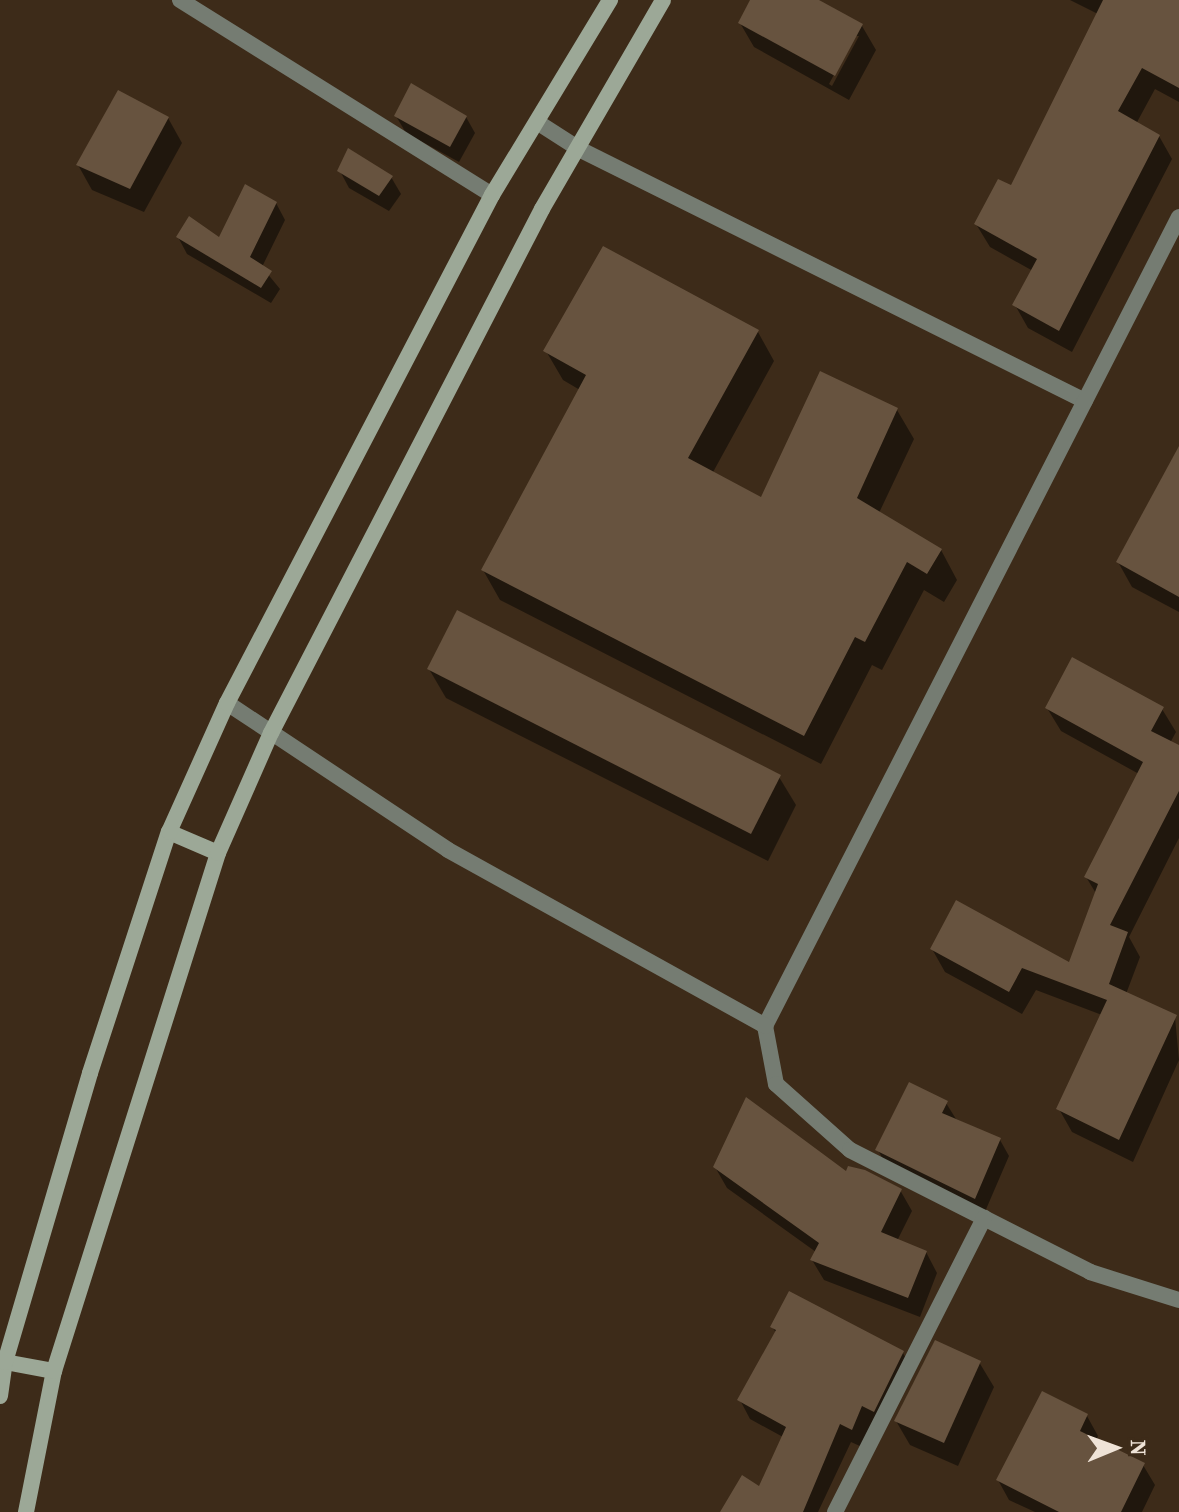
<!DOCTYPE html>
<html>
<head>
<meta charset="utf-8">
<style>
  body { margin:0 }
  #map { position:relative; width:1179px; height:1512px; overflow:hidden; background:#3d2b19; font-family:"Source Serif 4",serif }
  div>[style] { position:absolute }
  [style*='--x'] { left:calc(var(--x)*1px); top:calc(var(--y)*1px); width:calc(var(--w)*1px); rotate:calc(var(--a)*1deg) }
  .shadow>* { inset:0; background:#0007 }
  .building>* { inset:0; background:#67533f }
  .street>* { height:16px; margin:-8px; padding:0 8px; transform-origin:8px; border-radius:8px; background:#757c72 }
  .secondary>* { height:16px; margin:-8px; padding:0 8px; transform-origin:8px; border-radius:8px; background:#9ca897 }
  span { translate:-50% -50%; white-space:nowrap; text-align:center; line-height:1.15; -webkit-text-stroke:6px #3d2b19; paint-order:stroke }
  .north { position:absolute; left:1075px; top:1408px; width:80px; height:80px; -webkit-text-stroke:6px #3d2b19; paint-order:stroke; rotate:89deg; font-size:22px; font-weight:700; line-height:32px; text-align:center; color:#efe3d7 }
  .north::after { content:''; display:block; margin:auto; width:28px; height:36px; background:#efe3d7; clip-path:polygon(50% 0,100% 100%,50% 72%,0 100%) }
</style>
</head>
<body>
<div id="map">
  <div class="shadow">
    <div style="clip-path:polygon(evenodd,752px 0,815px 0,862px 26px,876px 50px,849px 100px,754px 47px,740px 23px,752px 0,855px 36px,859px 36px,832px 86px,829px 84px,855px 36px)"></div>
    <div style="clip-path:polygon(1070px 0,1179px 0,1179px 102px,1155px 89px,1136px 124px,1159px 136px,1172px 159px,1072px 352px,1028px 328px,1015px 305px,1033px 271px,990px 247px,976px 224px,1012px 188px,1098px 14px)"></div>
    <div style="clip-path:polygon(396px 116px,466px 117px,475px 133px,459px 162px,406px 133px)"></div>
    <div style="clip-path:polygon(168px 118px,182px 143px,144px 212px,92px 190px,78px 165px)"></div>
    <div style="clip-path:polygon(340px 171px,391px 177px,401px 194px,389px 211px,349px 188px)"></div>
    <div style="clip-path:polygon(276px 203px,285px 220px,262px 267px,280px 289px,271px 303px,187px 254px,178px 237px,220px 240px)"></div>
    <div style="clip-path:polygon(758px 332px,774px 361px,712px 474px,762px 500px,897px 410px,914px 439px,879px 513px,941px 550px,957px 580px,944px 602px,924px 590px,882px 670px,872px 665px,821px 764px,500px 600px,483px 570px,580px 390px,563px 380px,546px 351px)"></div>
    <div style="clip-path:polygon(1179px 450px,1179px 612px,1132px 587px,1118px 562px)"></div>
    <div style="clip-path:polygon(429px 669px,779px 777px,796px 805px,768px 861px,446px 698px)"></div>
    <div style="clip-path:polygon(1047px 708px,1162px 709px,1176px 732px,1170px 743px,1179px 748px,1179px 838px,1129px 937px,1140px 957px,1126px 994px,1175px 1017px,1179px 1060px,1133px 1162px,1072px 1132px,1059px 1109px,1102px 1015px,1036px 990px,1022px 1014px,945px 972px,932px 949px,1070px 965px,1097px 895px,1086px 877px,1139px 774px,1061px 731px)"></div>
    <div style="clip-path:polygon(946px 1103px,956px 1119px,1000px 1140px,1009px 1156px,984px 1214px,887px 1167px,878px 1150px)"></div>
    <div style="clip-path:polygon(715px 1167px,847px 1174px,900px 1190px,912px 1211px,897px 1241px,926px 1252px,937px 1273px,920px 1317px,824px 1280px,812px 1260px,816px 1252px,727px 1188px)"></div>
    <div style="clip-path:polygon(772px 1327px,903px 1353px,913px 1371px,862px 1447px,851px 1442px,818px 1512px,722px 1512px,760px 1489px,783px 1437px,750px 1419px,740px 1400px,777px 1334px)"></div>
    <div style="clip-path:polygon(979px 1362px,994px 1387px,958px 1466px,910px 1445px,896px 1421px)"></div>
    <div style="clip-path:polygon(1087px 1416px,1098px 1436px,1096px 1441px,1143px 1465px,1155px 1485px,1142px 1512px,1035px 1512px,1009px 1500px,998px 1480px)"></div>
  </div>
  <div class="building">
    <div style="clip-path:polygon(750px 0,819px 0,863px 24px,835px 76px,738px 23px)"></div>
    <div style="clip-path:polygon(1103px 0,1179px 0,1179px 88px,1142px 68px,1118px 111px,1160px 135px,1059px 331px,1012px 305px,1037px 259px,974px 224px,998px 179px,1011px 185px)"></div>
    <div style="clip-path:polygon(411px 83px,467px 116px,450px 147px,394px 116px)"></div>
    <div style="clip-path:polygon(118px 90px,169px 117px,130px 189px,76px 165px)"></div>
    <div style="clip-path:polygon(348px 148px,393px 176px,379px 196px,337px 171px)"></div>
    <div style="clip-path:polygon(245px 184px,277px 202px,250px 257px,272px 271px,261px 288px,176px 237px,189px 216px,219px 237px)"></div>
    <div style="clip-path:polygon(603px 246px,759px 330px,688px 458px,761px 497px,820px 371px,898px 408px,857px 498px,942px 549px,927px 574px,907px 562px,865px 642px,855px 637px,804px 736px,481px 570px,586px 375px,543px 351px)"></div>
    <div style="clip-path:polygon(1179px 446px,1179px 597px,1116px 562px)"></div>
    <div style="clip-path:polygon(457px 610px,781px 775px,751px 834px,427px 669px)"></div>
    <div style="clip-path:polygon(1072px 657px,1164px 707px,1151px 731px,1179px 745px,1179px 791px,1110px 925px,1128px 932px,1109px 984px,1177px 1015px,1119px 1140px,1056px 1109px,1107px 1000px,1022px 968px,1009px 992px,930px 949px,956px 900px,1069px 962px,1098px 884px,1084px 877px,1143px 762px,1045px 708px)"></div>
    <div style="clip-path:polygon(909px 1082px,948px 1101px,942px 1113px,1001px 1138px,975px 1199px,875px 1150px)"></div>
    <div style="clip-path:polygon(746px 1097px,846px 1171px,848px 1166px,865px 1170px,902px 1189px,881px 1232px,927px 1251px,908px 1298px,810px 1260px,819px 1243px,713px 1167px)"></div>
    <div style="clip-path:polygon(789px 1291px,904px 1351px,874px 1412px,862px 1406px,852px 1430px,840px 1424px,803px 1512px,720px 1512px,742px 1475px,759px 1486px,786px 1427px,737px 1400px,776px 1330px,770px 1327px)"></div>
    <div style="clip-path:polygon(935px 1340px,981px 1361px,944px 1443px,894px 1421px)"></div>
    <div style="clip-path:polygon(1042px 1391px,1088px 1414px,1080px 1431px,1145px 1463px,1121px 1512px,1059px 1512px,996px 1480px)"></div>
  </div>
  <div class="street">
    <div style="--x:180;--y:0;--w:368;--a:32"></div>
    <div style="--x:537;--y:122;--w:50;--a:32.7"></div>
    <div style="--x:579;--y:149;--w:565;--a:26.47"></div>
    <div style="--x:1179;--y:217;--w:909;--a:117.1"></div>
    <div style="--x:765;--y:1026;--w:59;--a:79.3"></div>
    <div style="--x:776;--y:1084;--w:99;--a:41.7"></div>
    <div style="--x:850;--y:1150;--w:269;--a:26.9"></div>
    <div style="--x:1090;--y:1272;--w:93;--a:17.5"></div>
    <div style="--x:227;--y:703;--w:265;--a:33.6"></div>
    <div style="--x:448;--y:850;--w:363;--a:29"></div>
    <div style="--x:835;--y:1512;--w:330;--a:-63.1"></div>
  </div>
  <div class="secondary">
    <div style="--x:169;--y:832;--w:53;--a:23.2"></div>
    <div style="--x:5;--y:1362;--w:50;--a:10.4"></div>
    <div style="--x:0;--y:1396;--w:34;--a:-82"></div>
    <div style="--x:5;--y:1362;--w:301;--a:-73.6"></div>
    <div style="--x:90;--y:1073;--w:254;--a:-71.9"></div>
    <div style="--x:169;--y:832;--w:141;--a:-65.8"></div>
    <div style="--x:227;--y:703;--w:573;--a:-62.45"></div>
    <div style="--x:492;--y:195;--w:228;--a:-58.8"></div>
    <div style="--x:26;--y:1512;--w:144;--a:-78.8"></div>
    <div style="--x:54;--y:1371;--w:543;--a:-72.43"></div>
    <div style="--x:218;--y:853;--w:131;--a:-66.2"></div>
    <div style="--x:271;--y:733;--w:590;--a:-62.65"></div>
    <div style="--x:542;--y:209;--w:241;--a:-59.9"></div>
  </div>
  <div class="north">N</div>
</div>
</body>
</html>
